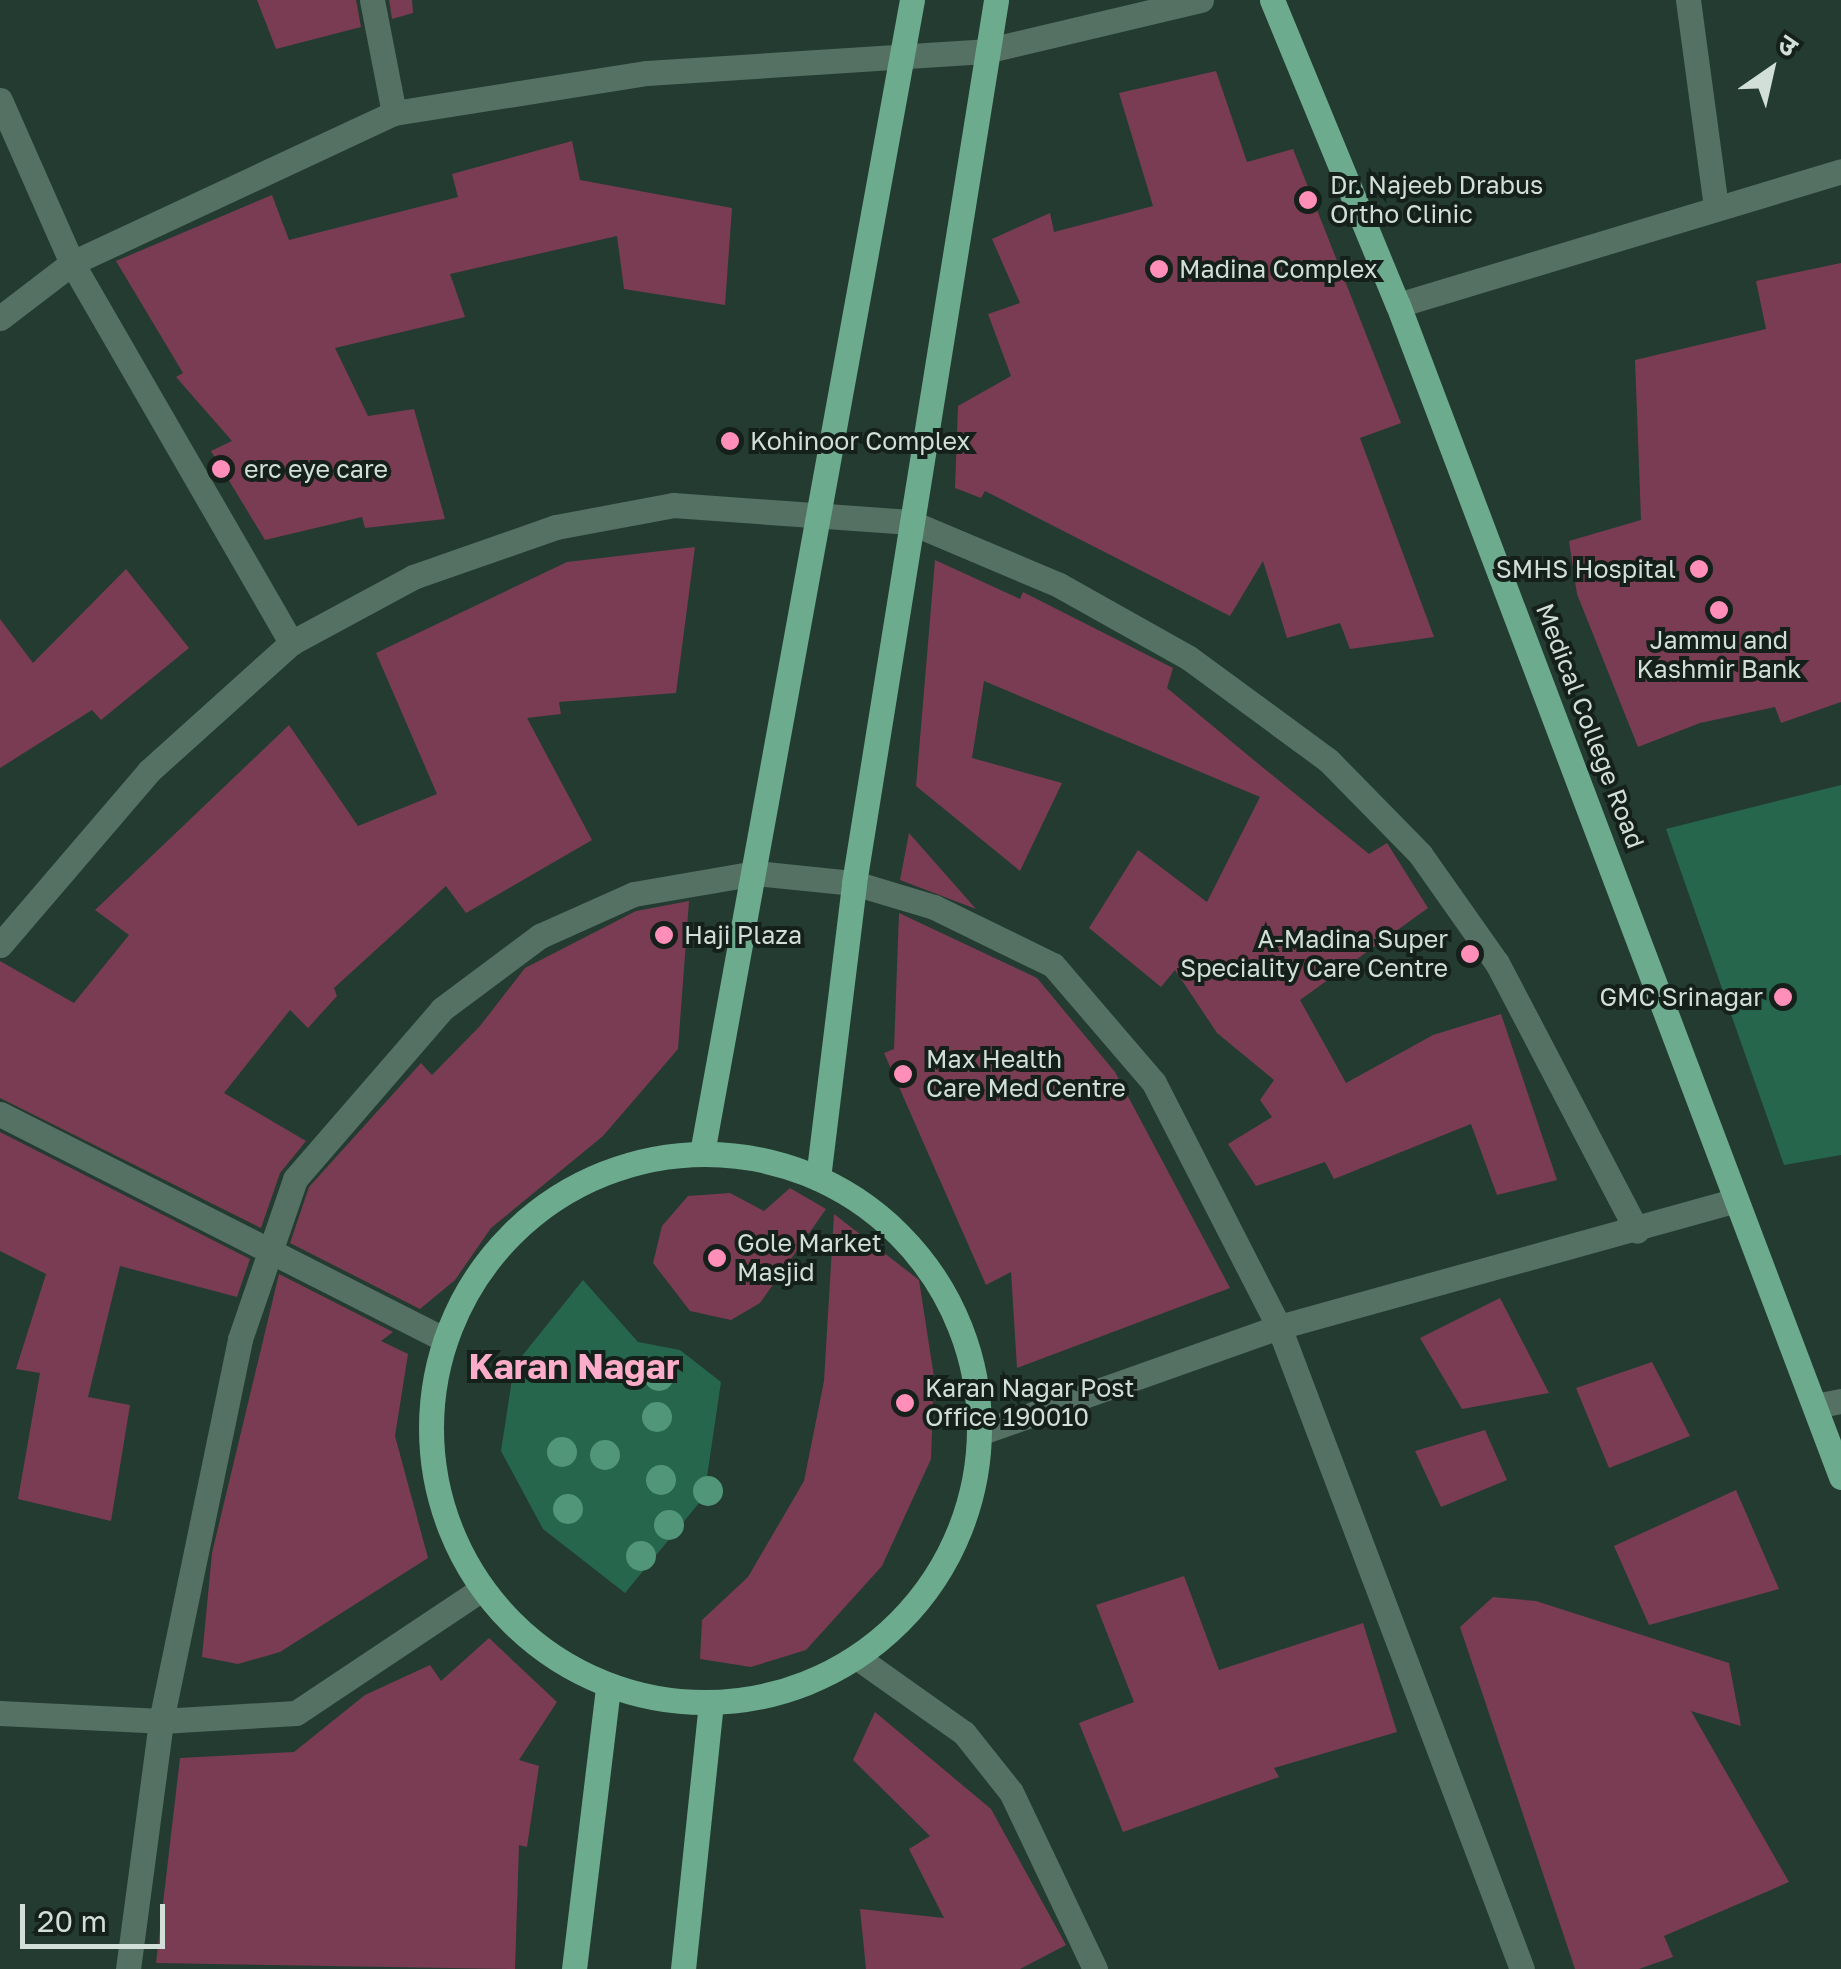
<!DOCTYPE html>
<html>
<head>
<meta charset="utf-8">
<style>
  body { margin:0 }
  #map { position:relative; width:1841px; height:1969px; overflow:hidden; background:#243b31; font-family:"Golos Text","Noto Sans Devanagari",sans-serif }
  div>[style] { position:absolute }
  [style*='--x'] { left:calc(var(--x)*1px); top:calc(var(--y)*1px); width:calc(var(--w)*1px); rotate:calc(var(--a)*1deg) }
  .green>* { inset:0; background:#26664c }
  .building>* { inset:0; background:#793c53 }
  .minor>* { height:25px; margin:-12.5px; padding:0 12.5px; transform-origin:12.5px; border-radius:12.5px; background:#547163 }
  .major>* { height:25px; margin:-12.5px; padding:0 12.5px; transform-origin:12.5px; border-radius:12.5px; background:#6dab8f }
  .major>.ring { margin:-12.5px; padding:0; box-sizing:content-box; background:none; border:25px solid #6dab8f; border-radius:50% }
  .trees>* { width:30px; height:30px; margin:-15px; border-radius:50%; background:#519678 }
  .dots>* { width:28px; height:28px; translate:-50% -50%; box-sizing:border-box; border:5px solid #15201b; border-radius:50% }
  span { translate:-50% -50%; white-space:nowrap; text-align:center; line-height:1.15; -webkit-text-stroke:8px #15201b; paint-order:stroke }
  .poi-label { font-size:25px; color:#d1dfd8 }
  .left { translate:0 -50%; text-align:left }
  .right { translate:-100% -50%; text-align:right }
  .street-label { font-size:25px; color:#d1dfd8 }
  .district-label { font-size:35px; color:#fdadc9; font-weight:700 }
  .north { position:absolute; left:1721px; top:20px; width:100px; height:100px; -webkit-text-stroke:8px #15201b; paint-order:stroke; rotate:34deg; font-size:28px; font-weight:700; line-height:40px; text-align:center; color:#d1dfd8 }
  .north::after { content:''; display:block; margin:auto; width:35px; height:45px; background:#d1dfd8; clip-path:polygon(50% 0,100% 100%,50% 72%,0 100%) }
  .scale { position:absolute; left:20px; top:1904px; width:145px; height:45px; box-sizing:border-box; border:5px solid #d1dfd8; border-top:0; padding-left:12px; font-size:30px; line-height:35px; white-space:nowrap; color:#d1dfd8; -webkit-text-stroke:8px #15201b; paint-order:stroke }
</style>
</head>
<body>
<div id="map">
  <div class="green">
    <div style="clip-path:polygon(1841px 785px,1841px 1155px,1784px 1165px,1666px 829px)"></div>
    <div style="clip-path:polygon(583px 1280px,638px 1342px,680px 1350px,721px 1382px,704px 1497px,625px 1593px,543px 1529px,501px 1451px,514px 1366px)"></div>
  </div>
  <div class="building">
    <div style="clip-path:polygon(257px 0,356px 0,361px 27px,276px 49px)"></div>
    <div style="clip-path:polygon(389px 0,412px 0,413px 13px,392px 19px)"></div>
    <div style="clip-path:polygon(1216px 71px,1247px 162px,1293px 149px,1401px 423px,1360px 438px,1434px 637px,1350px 649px,1340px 623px,1287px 638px,1263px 561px,1230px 616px,985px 491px,981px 498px,955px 488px,958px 406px,1011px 376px,988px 314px,1020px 303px,992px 239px,1050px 213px,1054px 232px,1153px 206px,1119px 93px)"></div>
    <div style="clip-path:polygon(572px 141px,580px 180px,732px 208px,725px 305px,624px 289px,617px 236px,450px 274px,465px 317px,335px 348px,368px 416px,414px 409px,445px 519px,365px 528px,362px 517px,265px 540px,211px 451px,232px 441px,176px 377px,183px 373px,116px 261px,272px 195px,289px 240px,458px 197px,452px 174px)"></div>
    <div style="clip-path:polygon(1841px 263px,1841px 702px,1781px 723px,1775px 707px,1700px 723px,1638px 747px,1577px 594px,1569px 541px,1641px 520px,1635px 360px,1766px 329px,1756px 281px)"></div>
    <div style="clip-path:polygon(695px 547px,676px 693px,559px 702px,561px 714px,527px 718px,592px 840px,466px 913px,446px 886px,334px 988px,337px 996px,308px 1028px,290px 1010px,224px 1093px,306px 1141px,280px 1173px,261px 1228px,0 1098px,0 961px,74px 1003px,129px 935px,95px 910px,289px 725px,358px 826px,437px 794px,376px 653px,567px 562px)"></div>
    <div style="clip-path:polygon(935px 560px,1020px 599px,1023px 592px,1173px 668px,1167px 688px,1250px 757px,1369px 854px,1387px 843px,1428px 908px,1300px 1000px,1346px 1083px,1433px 1035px,1501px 1014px,1557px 1180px,1497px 1195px,1471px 1124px,1334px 1179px,1325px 1162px,1256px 1186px,1228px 1144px,1272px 1117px,1260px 1100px,1274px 1080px,1217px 1033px,1175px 970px,1161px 987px,1089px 928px,1138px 850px,1207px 902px,1260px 797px,984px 681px,972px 758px,1062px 783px,1020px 871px,916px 786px)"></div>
    <div style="clip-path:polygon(126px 569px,189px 648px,101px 720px,92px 710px,0 768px,0 619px,33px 663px)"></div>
    <div style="clip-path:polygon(909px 833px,976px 909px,900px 880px)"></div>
    <div style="clip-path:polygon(689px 901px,678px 1049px,603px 1136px,491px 1228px,455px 1280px,420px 1309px,290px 1243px,309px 1187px,421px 1063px,432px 1075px,480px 1026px,525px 968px,636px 911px)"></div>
    <div style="clip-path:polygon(899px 913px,1037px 978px,1115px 1072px,1230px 1288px,1017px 1368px,1011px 1272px,986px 1285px,884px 1053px,894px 1049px)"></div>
    <div style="clip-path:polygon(0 1132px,250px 1259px,237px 1297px,120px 1266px,88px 1397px,130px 1405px,111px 1521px,18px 1499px,40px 1373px,16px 1369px,46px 1274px,0 1251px)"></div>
    <div style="clip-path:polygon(790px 1188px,826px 1209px,760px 1303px,731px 1320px,690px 1311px,653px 1263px,662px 1226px,688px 1196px,730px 1193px,764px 1211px)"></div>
    <div style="clip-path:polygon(834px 1214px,919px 1280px,934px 1377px,931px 1459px,882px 1566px,806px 1650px,751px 1667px,700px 1659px,702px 1620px,748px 1577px,804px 1481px,824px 1381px)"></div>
    <div style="clip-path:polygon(279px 1274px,393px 1332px,381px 1341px,408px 1354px,395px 1436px,428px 1558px,280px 1652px,238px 1664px,202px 1657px,212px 1553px)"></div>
    <div style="clip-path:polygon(1500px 1298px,1549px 1393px,1462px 1409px,1420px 1338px)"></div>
    <div style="clip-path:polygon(1652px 1362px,1690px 1436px,1609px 1468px,1576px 1388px)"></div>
    <div style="clip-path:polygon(1485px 1430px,1507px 1480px,1441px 1507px,1415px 1451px)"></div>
    <div style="clip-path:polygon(1736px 1490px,1779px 1589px,1649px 1625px,1614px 1546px)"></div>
    <div style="clip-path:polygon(1184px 1576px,1219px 1670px,1363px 1623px,1397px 1732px,1274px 1768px,1279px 1777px,1123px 1832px,1079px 1723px,1134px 1702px,1096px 1605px)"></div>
    <div style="clip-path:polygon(1493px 1597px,1536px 1601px,1729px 1663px,1741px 1726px,1691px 1711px,1789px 1882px,1664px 1936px,1673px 1957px,1639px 1969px,1575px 1969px,1460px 1627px)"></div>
    <div style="clip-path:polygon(489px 1638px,557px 1702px,519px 1760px,539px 1766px,527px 1847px,519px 1845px,515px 1969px,156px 1963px,180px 1758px,294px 1752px,365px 1695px,430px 1665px,441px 1681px)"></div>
    <div style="clip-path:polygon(875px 1712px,991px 1809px,1066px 1945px,1020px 1969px,866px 1969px,860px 1909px,944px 1918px,909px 1849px,930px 1836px,853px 1760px)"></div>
  </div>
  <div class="minor">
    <div style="--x:372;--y:0;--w:115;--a:79"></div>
    <div style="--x:1688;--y:0;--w:209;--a:82.3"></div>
    <div style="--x:0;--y:100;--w:178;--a:66.2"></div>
    <div style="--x:72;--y:263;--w:439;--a:60"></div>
    <div style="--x:1398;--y:305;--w:463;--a:-16.8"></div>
    <div style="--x:0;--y:318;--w:91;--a:-37.4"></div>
    <div style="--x:72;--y:263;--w:355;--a:-25"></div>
    <div style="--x:394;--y:113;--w:256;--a:-9"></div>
    <div style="--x:647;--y:73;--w:339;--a:-3.7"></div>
    <div style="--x:985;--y:51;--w:222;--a:-13.3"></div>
    <div style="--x:0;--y:945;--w:229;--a:-49.4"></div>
    <div style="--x:149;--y:771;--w:191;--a:-42"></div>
    <div style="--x:291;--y:643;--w:139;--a:-28.4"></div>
    <div style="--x:413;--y:577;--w:151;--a:-19.3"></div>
    <div style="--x:556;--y:527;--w:119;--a:-10.6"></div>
    <div style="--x:673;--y:505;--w:238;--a:4.1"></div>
    <div style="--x:910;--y:522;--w:162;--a:22.9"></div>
    <div style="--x:1059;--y:585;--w:149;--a:29.3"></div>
    <div style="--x:1189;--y:658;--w:172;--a:36.3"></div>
    <div style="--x:1328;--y:760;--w:132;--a:45.6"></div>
    <div style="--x:1420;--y:854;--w:133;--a:54.8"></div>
    <div style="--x:1497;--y:963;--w:302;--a:62.4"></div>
    <div style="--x:0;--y:1114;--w:497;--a:26.9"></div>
    <div style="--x:1815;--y:1406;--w:26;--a:-11"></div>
    <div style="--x:985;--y:1431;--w:312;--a:-19.5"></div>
    <div style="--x:1279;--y:1327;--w:474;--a:-15.5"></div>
    <div style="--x:858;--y:1658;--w:130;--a:35.3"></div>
    <div style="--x:964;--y:1733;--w:75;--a:51.5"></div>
    <div style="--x:1011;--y:1792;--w:196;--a:64.6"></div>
    <div style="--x:0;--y:1713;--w:161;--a:2.8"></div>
    <div style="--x:161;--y:1721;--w:135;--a:-3.4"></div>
    <div style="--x:296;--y:1713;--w:224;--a:-33.7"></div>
    <div style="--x:128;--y:1969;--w:250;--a:-82.4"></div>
    <div style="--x:161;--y:1721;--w:390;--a:-78.3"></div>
    <div style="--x:240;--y:1339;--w:169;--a:-71"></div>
    <div style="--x:295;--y:1179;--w:225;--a:-49.1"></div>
    <div style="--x:442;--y:1009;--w:122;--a:-36.7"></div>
    <div style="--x:540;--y:936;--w:103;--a:-24.1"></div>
    <div style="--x:634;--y:894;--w:123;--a:-9.8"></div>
    <div style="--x:755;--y:873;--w:100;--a:5.8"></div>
    <div style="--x:854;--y:883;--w:84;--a:16.7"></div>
    <div style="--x:934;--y:907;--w:132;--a:26"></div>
    <div style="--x:1053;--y:965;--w:155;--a:49.4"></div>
    <div style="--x:1154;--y:1083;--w:274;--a:62.9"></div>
    <div style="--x:1279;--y:1327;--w:686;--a:69.27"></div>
  </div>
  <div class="major">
    <div style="--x:1272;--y:0;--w:330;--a:67.6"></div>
    <div style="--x:1398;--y:305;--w:1253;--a:69.29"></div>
    <div style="--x:702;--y:1153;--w:1172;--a:-79.68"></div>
    <div class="ring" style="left:431px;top:1154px;width:523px;height:523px"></div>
    <div style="--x:818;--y:1178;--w:297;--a:-83"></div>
    <div style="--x:854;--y:883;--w:894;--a:-80.86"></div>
    <div style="--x:574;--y:1969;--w:285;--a:-83.1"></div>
    <div style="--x:683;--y:1969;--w:266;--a:-84"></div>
  </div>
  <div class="trees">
    <div style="left:659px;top:1376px"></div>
    <div style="left:657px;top:1417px"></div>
    <div style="left:562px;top:1452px"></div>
    <div style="left:605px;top:1455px"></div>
    <div style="left:661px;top:1480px"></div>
    <div style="left:708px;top:1491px"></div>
    <div style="left:568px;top:1509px"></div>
    <div style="left:669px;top:1525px"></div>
    <div style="left:641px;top:1556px"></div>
  </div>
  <div class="dots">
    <div style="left:1308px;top:200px;background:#ff8eb9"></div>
    <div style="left:1159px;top:269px;background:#ff8eb9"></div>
    <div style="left:730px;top:441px;background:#ff8eb9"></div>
    <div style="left:221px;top:469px;background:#ff8eb9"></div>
    <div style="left:1699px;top:569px;background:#ff8eb9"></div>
    <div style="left:1719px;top:610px;background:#ff8eb9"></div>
    <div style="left:664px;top:935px;background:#ff8eb9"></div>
    <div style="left:1470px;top:954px;background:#ff8eb9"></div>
    <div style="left:1783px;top:997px;background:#ff8eb9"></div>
    <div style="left:903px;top:1074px;background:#ff8eb9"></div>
    <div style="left:717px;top:1258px;background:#ff8eb9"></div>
    <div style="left:905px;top:1403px;background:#ff8eb9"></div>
  </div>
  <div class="poi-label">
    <span class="left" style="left:1330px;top:200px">Dr. Najeeb Drabus<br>Ortho Clinic</span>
    <span class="left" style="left:1179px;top:269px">Madina Complex</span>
    <span class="left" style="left:750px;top:441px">Kohinoor Complex</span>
    <span class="left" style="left:244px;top:469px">erc eye care</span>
    <span class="right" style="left:1676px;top:569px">SMHS Hospital</span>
    <span style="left:1719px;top:655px">Jammu and<br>Kashmir Bank</span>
    <span class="left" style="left:684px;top:935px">Haji Plaza</span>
    <span class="right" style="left:1448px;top:954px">A-Madina Super<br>Speciality Care Centre</span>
    <span class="right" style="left:1763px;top:997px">GMC Srinagar</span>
    <span class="left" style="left:926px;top:1074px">Max Health<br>Care Med Centre</span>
    <span class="left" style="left:737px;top:1258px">Gole Market<br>Masjid</span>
    <span class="left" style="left:925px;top:1403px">Karan Nagar Post<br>Office 190010</span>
  </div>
  <div class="street-label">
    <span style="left:1590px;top:726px;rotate:69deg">Medical College Road</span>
  </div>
  <div class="district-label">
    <span style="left:574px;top:1366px">Karan Nagar</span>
  </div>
  <div class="north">उ</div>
  <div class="scale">20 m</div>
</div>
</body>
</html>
